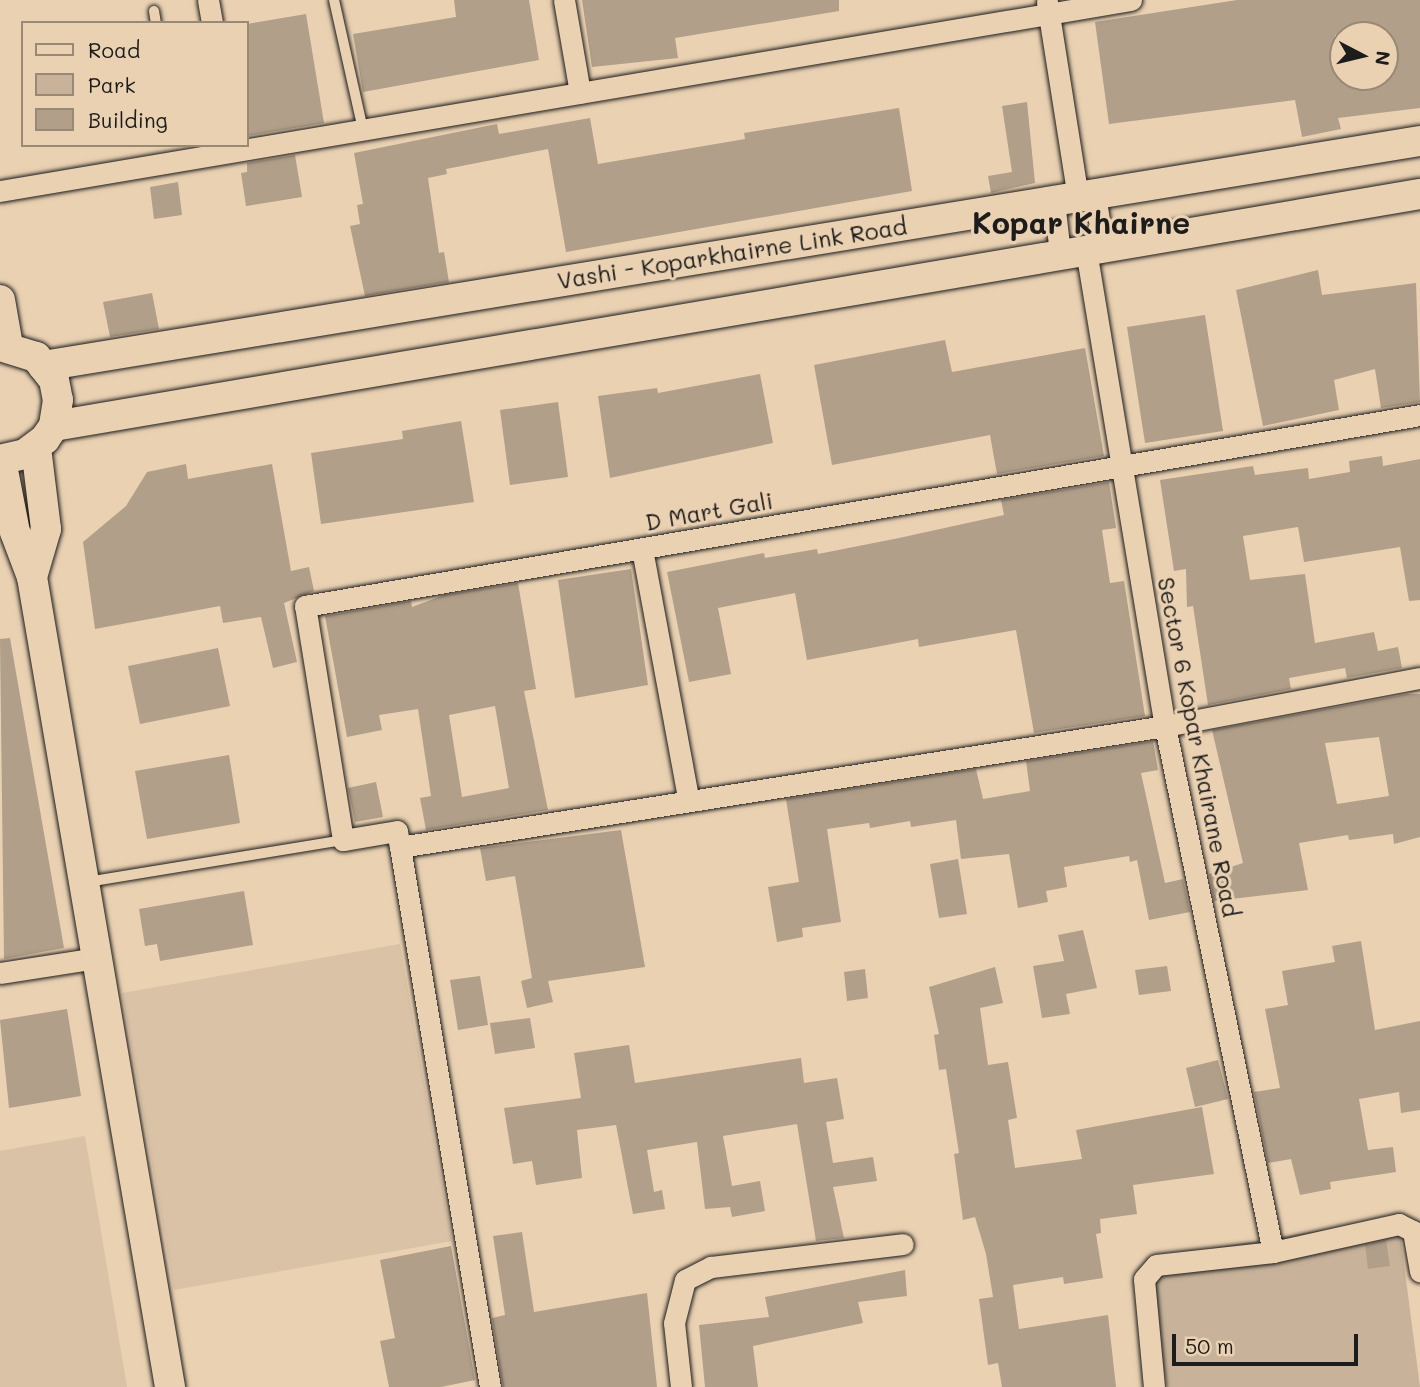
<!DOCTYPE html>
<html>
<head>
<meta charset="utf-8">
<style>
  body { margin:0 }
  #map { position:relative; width:1420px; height:1387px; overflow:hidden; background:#ead1b2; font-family:Mali,sans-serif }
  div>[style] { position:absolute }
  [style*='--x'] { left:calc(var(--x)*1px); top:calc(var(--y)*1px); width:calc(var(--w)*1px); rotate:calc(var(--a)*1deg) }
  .built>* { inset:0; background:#d9c2a6 }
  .green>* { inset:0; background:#c8b39a }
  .building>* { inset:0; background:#b19f89 }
  .roads { filter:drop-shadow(0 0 2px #1c1c1c) drop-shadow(0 0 2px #1c1c1c) }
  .lane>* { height:10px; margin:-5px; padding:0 5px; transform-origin:5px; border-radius:5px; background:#ead1b2 }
  .street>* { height:21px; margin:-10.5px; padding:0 10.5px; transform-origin:10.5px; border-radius:10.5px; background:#ead1b2 }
  .secondary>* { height:30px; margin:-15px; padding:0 15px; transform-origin:15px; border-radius:15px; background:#ead1b2 }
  span { translate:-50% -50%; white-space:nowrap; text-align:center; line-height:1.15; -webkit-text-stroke:6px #ead1b2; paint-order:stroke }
  .street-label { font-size:23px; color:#1c1c1c }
  .district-label { font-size:30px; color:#1c1c1c; font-weight:700 }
  .legend { position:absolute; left:21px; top:21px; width:228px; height:126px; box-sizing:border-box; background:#ead1b2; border:2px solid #988976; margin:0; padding:9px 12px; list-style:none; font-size:21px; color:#1c1c1c }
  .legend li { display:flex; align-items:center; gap:14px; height:35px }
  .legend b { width:35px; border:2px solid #988976 }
  .north { position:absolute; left:1329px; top:21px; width:70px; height:70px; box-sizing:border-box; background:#ead1b2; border:2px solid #988976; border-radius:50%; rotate:97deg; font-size:19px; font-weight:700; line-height:28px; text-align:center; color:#1c1c1c }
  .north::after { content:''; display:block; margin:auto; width:24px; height:32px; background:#1c1c1c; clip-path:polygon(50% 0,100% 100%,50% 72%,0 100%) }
  .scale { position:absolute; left:1172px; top:1334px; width:186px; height:32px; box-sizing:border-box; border:4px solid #1c1c1c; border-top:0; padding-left:9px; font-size:21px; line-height:24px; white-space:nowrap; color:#1c1c1c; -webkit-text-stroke:5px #ead1b2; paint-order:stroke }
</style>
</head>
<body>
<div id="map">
  <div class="built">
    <div style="clip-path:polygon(400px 944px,452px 1241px,174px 1290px,122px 993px)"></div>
    <div style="clip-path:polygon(85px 1136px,127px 1387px,0 1387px,0 1151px)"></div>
  </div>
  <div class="green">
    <div style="clip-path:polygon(1398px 1218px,1420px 1387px,1167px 1387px,1146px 1259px)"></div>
  </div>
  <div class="building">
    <div style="clip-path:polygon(454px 0,529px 0,539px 60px,363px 92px,353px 34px,456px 17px)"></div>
    <div style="clip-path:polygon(582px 0,839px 0,839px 11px,675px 38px,678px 58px,592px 67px)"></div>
    <div style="clip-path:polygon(evenodd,1237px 0,1420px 0,1420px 108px,1338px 118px,1341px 129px,1302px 137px,1295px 100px,1109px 124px,1095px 22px,1237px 0,1335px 35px,1385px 35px,1385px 77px,1340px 77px,1335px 35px)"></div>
    <div style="clip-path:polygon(306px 14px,324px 123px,247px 136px,247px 24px)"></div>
    <div style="clip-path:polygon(1027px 102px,1035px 183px,991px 193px,988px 176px,1012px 172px,1002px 106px)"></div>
    <div style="clip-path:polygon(899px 108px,912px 191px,566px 252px,548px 149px,446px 169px,447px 174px,428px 178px,439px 253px,444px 252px,449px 282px,365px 296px,350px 226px,360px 224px,357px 205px,363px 204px,354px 153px,497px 124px,499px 134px,590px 118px,598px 164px,745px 139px,744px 133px)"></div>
    <div style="clip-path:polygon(295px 155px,302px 197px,246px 206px,241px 173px,247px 172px,247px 163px)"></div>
    <div style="clip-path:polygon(178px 182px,182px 215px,154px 219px,150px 187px)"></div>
    <div style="clip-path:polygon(1318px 270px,1322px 295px,1416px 283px,1420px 402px,1381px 408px,1375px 369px,1334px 380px,1339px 410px,1263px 426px,1236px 290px)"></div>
    <div style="clip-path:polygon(152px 293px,159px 329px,110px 337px,103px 302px)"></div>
    <div style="clip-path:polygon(1205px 315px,1223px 431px,1145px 443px,1127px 327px)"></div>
    <div style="clip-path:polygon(945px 340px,952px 372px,1085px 348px,1104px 456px,997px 474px,990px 435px,832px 465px,814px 365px)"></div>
    <div style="clip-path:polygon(760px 374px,773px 443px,610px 478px,598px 396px,657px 388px,658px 393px)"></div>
    <div style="clip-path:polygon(558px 402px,568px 477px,510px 485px,500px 410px)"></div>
    <div style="clip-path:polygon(461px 421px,474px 502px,321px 524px,311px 453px,403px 439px,402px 431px)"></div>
    <div style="clip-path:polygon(1382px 456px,1383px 466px,1420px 459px,1420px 600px,1409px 601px,1400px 547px,1304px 562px,1298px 527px,1243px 536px,1250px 580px,1305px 574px,1315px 643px,1374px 632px,1378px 651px,1398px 647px,1402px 668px,1347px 678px,1345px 668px,1289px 678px,1291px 689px,1208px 705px,1193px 606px,1187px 607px,1186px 569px,1174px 571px,1160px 480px,1253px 466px,1255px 475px,1308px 468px,1309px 479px,1350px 472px,1349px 461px)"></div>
    <div style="clip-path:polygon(186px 464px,188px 479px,272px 464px,291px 571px,309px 567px,314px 591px,284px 603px,297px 662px,273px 668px,261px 617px,223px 623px,220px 606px,95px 629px,83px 542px,126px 506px,147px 472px)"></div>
    <div style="clip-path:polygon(1109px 482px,1116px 528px,1102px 530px,1110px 583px,1124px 581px,1145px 716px,1034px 733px,1016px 630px,919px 647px,918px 639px,807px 660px,795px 593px,718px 608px,731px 674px,689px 682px,667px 572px,764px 553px,765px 558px,817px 549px,818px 554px,899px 538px,1004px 515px,1001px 500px)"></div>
    <div style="clip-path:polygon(631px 569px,648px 685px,575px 698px,558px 580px)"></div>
    <div style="clip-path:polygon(evenodd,518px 583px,536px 689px,524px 691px,548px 810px,426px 830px,420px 798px,431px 796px,418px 709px,379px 715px,382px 730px,347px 737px,325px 616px,411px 601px,412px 607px,444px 595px,518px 583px,495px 706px,509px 788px,462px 797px,449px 715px,495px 706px)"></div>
    <div style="clip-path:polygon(10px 638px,64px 948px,4px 959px,0 639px)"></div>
    <div style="clip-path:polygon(218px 648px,230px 706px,140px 724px,128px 666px)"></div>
    <div style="clip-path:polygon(evenodd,1407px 694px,1420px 694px,1420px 837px,1394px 844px,1393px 834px,1349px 840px,1348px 835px,1299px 843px,1308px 890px,1214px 901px,1209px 874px,1243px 863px,1212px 730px,1407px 694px,1379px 737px,1389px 796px,1337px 804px,1325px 743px,1379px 737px)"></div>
    <div style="clip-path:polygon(1153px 741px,1158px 770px,1141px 773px,1165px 883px,1183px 879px,1190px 912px,1149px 920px,1137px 860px,1130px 862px,1129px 856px,1064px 867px,1067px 887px,1046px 891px,1048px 902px,1018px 908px,1009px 854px,961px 859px,956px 820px,911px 827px,910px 821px,870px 828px,869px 823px,827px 829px,841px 922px,802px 928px,803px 937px,777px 942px,768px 887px,799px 882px,786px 799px,976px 769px,983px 799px,1030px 791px,1026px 761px)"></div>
    <div style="clip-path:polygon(229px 755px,240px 823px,147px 839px,135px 771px)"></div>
    <div style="clip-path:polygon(376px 782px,383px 817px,355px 822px,348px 788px)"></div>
    <div style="clip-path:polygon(621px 830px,645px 967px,548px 981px,553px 1002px,527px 1008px,521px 981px,532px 978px,515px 876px,486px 881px,480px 848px)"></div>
    <div style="clip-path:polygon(958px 859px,967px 914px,939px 918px,930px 864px)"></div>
    <div style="clip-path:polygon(244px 891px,253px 945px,160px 961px,157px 944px,145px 946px,139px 909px)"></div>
    <div style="clip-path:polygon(1083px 930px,1097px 988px,1066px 994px,1070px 1014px,1042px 1018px,1033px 966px,1064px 961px,1058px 935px)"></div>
    <div style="clip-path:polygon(1361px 941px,1375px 1030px,1420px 1021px,1420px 1110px,1401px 1113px,1399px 1092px,1359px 1099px,1368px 1150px,1393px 1147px,1396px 1172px,1330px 1182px,1331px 1189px,1300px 1195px,1291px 1159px,1268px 1163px,1254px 1092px,1280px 1088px,1265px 1009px,1288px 1005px,1282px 971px,1335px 962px,1332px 946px)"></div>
    <div style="clip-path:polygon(1167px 966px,1171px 991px,1139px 995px,1135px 970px)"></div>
    <div style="clip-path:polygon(995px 967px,1003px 1003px,980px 1008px,988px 1065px,1008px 1062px,1017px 1118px,1008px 1120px,1015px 1168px,1082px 1159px,1076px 1130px,1202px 1107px,1214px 1174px,1133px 1185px,1137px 1214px,1100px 1219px,1101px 1233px,1096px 1234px,1103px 1278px,1064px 1284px,1063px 1277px,1013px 1285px,1019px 1329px,1108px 1315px,1116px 1387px,1002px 1387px,998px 1363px,988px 1365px,979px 1299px,993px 1297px,986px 1254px,975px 1217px,963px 1220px,954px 1154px,959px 1153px,946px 1069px,939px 1070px,934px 1035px,939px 1034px,929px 987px)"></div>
    <div style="clip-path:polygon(865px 969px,868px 998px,847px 1001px,844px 972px)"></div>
    <div style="clip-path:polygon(480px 976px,488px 1025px,458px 1030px,450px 980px)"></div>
    <div style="clip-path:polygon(67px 1009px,81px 1096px,9px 1108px,0 1020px)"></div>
    <div style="clip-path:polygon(530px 1018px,535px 1048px,495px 1054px,490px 1023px)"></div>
    <div style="clip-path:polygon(629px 1045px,635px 1083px,801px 1058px,804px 1083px,837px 1078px,844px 1119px,826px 1122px,833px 1163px,873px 1157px,877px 1181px,833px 1187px,844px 1238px,816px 1241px,797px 1124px,723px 1136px,732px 1186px,760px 1181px,765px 1211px,732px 1217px,730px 1207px,705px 1209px,697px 1142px,647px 1150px,654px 1192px,662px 1190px,665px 1209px,633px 1214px,616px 1125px,577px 1130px,582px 1178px,536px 1185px,532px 1161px,513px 1164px,504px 1108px,581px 1098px,574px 1053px)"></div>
    <div style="clip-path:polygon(1218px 1060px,1228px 1099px,1195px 1107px,1186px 1068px)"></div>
    <div style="clip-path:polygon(522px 1232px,534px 1312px,647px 1293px,657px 1387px,503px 1387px,492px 1318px,505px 1315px,493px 1236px)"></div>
    <div style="clip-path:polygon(1386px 1240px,1390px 1266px,1368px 1269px,1365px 1245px)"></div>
    <div style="clip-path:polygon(451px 1246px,475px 1380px,441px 1387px,389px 1387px,380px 1341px,395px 1338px,380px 1260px)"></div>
    <div style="clip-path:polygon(905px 1270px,907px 1296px,858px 1302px,863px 1323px,753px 1346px,758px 1387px,705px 1387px,699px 1325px,769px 1317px,765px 1297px)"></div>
  </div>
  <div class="roads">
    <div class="lane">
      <div style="--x:334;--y:0;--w:133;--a:77.4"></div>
      <div style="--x:154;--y:11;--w:12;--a:81"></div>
      <div style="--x:87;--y:882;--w:259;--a:-9.3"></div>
    </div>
    <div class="street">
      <div style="--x:208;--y:0;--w:23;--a:80"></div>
      <div style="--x:564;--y:0;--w:94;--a:80.2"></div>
      <div style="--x:1047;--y:2;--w:197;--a:81"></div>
      <div style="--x:0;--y:191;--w:1147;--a:-9.59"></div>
      <div style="--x:1095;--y:194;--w:54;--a:81.4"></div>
      <div style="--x:1054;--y:201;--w:53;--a:83.5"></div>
      <div style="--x:1086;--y:250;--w:483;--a:80.6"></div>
      <div style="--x:1165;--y:726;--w:537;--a:78.4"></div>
      <div style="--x:642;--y:549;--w:253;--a:79.5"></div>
      <div style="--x:400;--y:847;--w:16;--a:-101"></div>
      <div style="--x:397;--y:831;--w:55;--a:170.5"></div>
      <div style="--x:343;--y:840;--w:237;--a:-99.2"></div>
      <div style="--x:305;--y:606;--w:1131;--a:-9.72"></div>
      <div style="--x:0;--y:973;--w:98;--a:-8.8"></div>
      <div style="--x:490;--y:1387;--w:547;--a:-99.46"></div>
      <div style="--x:400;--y:847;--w:775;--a:-8.99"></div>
      <div style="--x:1165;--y:726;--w:259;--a:-10.7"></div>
      <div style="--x:681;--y:1387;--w:64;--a:-96.2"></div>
      <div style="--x:674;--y:1323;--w:44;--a:-75.7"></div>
      <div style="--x:685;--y:1280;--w:29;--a:-27"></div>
      <div style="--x:711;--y:1267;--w:193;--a:-6.8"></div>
      <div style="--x:1154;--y:1387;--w:108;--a:-95.3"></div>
      <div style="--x:1144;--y:1279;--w:18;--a:-49"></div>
      <div style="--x:1156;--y:1265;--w:118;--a:-6.3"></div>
      <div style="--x:1273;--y:1252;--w:129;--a:-12.5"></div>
      <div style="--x:1399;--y:1224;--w:16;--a:27"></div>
      <div style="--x:1413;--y:1231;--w:41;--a:80.1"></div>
    </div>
    <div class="secondary">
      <div style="--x:0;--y:300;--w:47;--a:80.1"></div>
      <div style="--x:0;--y:346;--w:38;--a:17"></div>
      <div style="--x:36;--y:357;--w:29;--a:52"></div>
      <div style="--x:54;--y:380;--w:20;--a:79"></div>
      <div style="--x:58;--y:400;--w:26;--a:99"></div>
      <div style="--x:54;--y:426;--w:16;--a:125"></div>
      <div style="--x:45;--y:439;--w:25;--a:143"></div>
      <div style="--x:25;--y:454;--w:26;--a:167"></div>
      <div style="--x:43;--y:366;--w:1395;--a:-9.28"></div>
      <div style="--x:54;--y:426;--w:1386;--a:-9.64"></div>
      <div style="--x:1;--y:460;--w:73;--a:79"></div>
      <div style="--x:15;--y:532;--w:48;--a:69.3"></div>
      <div style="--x:32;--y:577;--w:822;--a:80.33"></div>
      <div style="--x:32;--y:577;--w:50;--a:-73.7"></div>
      <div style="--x:46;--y:529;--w:82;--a:-97"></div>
    </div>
  </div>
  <div class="street-label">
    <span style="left:732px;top:253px;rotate:-9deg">Vashi - Koparkhairne Link Road</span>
    <span style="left:709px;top:511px;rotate:-10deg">D Mart Gali</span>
    <span style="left:1199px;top:747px;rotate:79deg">Sector 6 Kopar Khairane Road</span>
  </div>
  <div class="district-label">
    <span style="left:1081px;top:222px">Kopar Khairne</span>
  </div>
  <ul class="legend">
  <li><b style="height:9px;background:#ead1b2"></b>Road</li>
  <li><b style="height:19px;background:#c8b39a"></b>Park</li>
  <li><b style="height:19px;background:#b19f89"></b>Building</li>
  </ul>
  <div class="north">N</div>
  <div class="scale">50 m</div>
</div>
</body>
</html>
